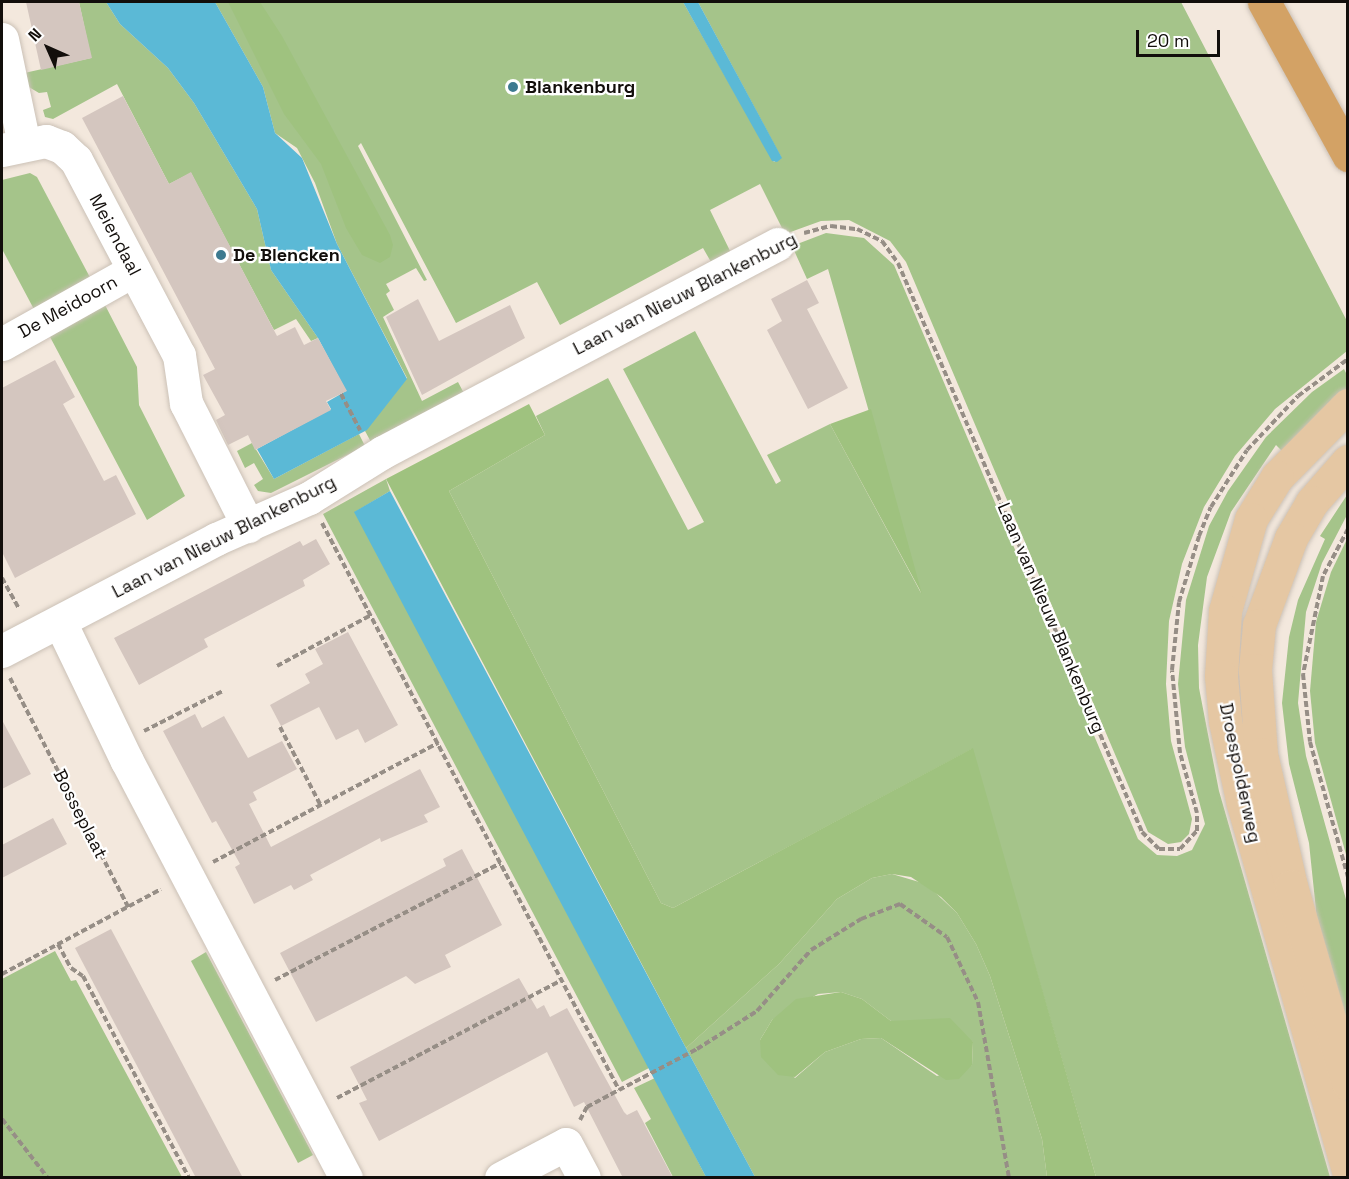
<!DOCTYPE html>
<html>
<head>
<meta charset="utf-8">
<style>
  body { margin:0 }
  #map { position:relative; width:1349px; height:1179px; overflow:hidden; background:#f3e8dd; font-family:"Space Grotesk",sans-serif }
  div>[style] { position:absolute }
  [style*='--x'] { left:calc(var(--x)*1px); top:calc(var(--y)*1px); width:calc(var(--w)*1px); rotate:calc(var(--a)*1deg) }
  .green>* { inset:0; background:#a5c48a }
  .forest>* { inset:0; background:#9fc27f }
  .water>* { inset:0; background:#5bb9d6 }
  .building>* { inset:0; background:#d4c6bf }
  .path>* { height:4px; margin-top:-2px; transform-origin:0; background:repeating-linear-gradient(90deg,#968e86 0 6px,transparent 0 9px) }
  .roads { filter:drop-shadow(0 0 2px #cbc1b6) drop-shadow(0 0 2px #cbc1b6) }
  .minor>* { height:33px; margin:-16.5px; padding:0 16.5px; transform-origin:16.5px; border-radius:16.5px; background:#fff }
  .major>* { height:33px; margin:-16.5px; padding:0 16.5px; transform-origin:16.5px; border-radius:16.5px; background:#e5c7a3 }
  .highway>* { height:33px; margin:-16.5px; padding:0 16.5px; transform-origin:16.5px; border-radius:16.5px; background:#d3a265 }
  .dots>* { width:16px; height:16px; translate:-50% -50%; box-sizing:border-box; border:3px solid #fff; border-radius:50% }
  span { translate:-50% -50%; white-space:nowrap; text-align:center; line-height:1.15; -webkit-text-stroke:4.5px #fff; paint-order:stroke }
  .poi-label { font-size:18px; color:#120e0b; font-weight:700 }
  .left { translate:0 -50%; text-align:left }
  .street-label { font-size:18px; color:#120e0b }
  .frame { position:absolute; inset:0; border:3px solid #120e0b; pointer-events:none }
  .north { position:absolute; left:18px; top:18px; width:60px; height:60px; -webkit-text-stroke:4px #fff; paint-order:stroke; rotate:315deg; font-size:16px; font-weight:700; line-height:24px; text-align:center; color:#120e0b }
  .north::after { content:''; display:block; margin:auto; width:21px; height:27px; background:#120e0b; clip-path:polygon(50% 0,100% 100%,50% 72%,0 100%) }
  .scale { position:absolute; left:1136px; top:30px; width:84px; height:27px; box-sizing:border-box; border:3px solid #120e0b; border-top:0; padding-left:8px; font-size:18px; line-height:21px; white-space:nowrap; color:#120e0b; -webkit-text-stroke:4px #fff; paint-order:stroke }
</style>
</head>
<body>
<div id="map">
  <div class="green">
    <div style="clip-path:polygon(79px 2px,106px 2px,120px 24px,168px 68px,194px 103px,257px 209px,271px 270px,318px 338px,311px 341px,296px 319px,274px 330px,191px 173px,169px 184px,117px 84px,53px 119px,45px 117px,43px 110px,51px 107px,47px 92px,39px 93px,22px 83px,20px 74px,91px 58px)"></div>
    <div style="clip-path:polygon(215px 2px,683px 2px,774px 162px,781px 157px,698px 2px,1181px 2px,1348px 323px,1347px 351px,1275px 409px,1235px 456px,1204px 507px,1182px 564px,1169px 621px,1166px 684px,1171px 741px,1192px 819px,1189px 834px,1181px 842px,1168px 844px,1148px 832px,906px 262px,890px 241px,849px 220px,821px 221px,785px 234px,760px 184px,710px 210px,734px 259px,715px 269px,703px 248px,560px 325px,537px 282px,456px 323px,361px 143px,358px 146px,427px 280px,424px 281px,416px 268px,386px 284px,390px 291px,386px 294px,394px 310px,383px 317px,422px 401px,458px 382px,467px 399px,371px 442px,365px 431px,407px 378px,337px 244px,315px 183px,297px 148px,275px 133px,263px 87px)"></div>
    <div style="clip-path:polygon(30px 173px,37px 177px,94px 285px,37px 315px,2px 249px,2px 180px)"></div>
    <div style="clip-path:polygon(826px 233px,864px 238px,894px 265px,1138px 839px,1157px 855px,1177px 856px,1192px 850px,1205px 824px,1185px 747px,1178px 684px,1186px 600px,1209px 526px,1228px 491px,1266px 437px,1312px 392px,1344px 369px,1347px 375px,1347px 388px,1282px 451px,1276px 445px,1231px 512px,1207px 577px,1198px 645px,1199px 688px,1219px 791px,1330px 1177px,1096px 1177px,972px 749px,673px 908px,661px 903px,449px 491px,545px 435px,536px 416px,608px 378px,688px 530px,704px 522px,623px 369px,695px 331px,776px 484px,781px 481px,767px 455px,830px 424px,921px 593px,828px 269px,807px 279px,792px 246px)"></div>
    <div style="clip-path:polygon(105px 305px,137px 367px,139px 405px,185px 496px,147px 520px,49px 335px)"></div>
    <div style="clip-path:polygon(359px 434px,365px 446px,271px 493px,258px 491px,254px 485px,263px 479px,254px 463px,245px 468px,237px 451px,252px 443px,274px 479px)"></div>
    <div style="clip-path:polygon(386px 479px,390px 491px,355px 512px,649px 1068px,622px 1082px,323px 514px)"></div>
    <div style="clip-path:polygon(1347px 495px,1347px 515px,1322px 563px,1306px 612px,1298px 703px,1306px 756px,1347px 903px,1347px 1026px,1317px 920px,1309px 843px,1289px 764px,1282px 703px,1289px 637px,1298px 600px,1325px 539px,1320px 536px)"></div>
    <div style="clip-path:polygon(1347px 539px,1347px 858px,1315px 743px,1310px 691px,1316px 622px,1331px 572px)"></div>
    <div style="clip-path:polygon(evenodd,892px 874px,926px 884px,957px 913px,976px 944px,990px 976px,1042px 1139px,1047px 1177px,755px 1177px,686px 1048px,779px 964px,837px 899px,872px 878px,892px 874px,841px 992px,862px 999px,891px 1021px,973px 1042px,972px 1065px,937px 1076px,881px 1038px,861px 1039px,825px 1052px,795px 1078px,760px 1040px,772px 1020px,818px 994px,841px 992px)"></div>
    <div style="clip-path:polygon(55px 951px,71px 981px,76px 980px,182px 1177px,2px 1177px,2px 979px)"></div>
    <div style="clip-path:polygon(206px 952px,313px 1155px,298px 1163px,191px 961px)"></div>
    <div style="clip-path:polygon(655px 1078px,706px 1177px,673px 1177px,645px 1123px,651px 1119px,634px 1088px)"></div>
  </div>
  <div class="forest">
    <div style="clip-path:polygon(228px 2px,260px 2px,282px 36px,390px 235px,393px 245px,390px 257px,380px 263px,362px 255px,346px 228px,321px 164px,284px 114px)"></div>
    <div style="clip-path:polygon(529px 404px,545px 435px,449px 491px,661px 903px,673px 908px,973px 748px,1096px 1177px,1047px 1177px,1042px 1139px,990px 976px,976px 944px,957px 913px,941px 897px,911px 877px,892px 874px,872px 878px,837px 899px,779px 964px,686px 1048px,386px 479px)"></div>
    <div style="clip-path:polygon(871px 409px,922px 594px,830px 424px)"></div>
    <div style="clip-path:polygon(841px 992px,862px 999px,891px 1021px,950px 1018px,973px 1042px,972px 1065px,959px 1079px,946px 1080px,881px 1038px,861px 1039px,825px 1052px,795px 1077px,778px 1075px,761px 1057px,760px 1040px,772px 1020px,796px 999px)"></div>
  </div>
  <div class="water">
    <div style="clip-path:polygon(106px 2px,215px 2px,263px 87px,275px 133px,302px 158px,337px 244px,407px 379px,367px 430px,274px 479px,257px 449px,331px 409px,327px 402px,346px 391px,318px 338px,271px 270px,257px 209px,194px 103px,168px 68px,120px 24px)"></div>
    <div style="clip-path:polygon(683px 2px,698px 2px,782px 158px,777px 162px,772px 161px)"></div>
    <div style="clip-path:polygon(390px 491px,686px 1048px,755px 1177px,706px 1177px,354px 512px)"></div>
  </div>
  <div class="building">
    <div style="clip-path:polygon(26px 2px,79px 2px,92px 58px,41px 70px)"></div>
    <div style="clip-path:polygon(123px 96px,169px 184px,191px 172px,277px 336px,295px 327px,304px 345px,318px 338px,347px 391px,326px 401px,331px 410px,255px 450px,248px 435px,228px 445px,216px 420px,225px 415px,203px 375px,215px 369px,82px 118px)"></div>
    <div style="clip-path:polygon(807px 280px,819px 303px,807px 309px,848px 388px,808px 409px,767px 330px,782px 321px,771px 299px)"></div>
    <div style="clip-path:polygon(418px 299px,439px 341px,510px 305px,525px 338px,422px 395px,386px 317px)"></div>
    <div style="clip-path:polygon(55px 360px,75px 397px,63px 404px,85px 445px,104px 481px,116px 475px,136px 514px,15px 578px,2px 552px,2px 388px)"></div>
    <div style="clip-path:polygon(316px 539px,330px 564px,303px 580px,305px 586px,204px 639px,208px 647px,139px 685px,114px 638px,300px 541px,303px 546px)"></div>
    <div style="clip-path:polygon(348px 632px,398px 725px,365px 743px,358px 729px,336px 740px,319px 707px,281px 726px,270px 705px,310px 683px,305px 674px,323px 664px,315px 649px)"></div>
    <div style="clip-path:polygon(195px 714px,202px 728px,224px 716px,248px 758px,282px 741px,297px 769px,253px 792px,257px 800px,249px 804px,271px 847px,420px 769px,440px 807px,424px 815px,428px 822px,381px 842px,380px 838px,310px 875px,313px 880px,294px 890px,291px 885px,254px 904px,235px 867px,240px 864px,216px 821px,212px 823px,163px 731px)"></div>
    <div style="clip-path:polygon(2px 720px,31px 774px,2px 789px)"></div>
    <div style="clip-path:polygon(53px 818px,67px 844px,2px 878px,2px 845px)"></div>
    <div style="clip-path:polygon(462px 849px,502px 925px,445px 955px,451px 967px,415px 984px,406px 976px,316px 1022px,280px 953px,446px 866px,443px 859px)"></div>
    <div style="clip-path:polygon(111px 929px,243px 1178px,196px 1178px,75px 948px)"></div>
    <div style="clip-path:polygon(519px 978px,537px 1009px,544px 1005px,550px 1017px,567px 1008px,624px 1112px,627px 1115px,637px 1110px,673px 1178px,623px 1178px,584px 1102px,574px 1107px,547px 1052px,379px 1141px,359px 1103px,367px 1100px,350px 1067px)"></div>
  </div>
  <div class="path">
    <div style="--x:804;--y:233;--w:28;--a:-15"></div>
    <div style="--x:831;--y:226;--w:26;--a:7"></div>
    <div style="--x:857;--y:229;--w:28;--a:26"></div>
    <div style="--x:882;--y:241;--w:27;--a:54"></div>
    <div style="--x:898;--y:263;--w:619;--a:66.79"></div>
    <div style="--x:1142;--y:832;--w:24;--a:45"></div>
    <div style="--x:1159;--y:849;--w:21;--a:0"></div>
    <div style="--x:1180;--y:849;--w:25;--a:-47"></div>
    <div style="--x:1197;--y:831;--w:18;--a:-90"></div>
    <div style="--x:1197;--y:813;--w:62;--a:-105.8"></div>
    <div style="--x:1180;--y:753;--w:83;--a:-95.5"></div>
    <div style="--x:1172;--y:670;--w:68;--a:-84.1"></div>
    <div style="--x:1179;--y:602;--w:69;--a:-73.1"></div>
    <div style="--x:1199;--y:536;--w:31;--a:-68"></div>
    <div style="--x:1211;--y:507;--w:67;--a:-57.7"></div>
    <div style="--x:1247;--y:450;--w:74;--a:-46.6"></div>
    <div style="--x:1298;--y:396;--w:62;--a:-36.5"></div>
    <div style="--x:341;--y:394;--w:41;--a:62.2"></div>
    <div style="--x:322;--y:523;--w:640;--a:62.35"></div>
    <div style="--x:619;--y:1090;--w:88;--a:-27.7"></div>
    <div style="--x:697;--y:1049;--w:71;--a:-32.3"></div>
    <div style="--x:757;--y:1011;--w:81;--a:-48.5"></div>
    <div style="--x:811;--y:950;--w:59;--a:-31.8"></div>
    <div style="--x:861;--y:919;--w:42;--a:-21"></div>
    <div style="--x:900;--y:904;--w:57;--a:35.1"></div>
    <div style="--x:947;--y:937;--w:72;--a:64.5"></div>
    <div style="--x:978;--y:1002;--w:179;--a:80"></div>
    <div style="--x:1348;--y:529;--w:53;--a:118"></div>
    <div style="--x:1323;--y:576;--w:100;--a:101.5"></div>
    <div style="--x:1303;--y:674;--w:68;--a:84.1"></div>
    <div style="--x:1310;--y:742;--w:140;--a:74.3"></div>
    <div style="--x:2;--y:578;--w:35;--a:61"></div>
    <div style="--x:277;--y:666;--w:107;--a:-28.5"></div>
    <div style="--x:10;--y:678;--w:258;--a:62.7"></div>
    <div style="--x:280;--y:727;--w:89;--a:62.6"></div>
    <div style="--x:144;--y:731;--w:89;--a:-26.9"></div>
    <div style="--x:213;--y:862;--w:255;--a:-27.9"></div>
    <div style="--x:58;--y:944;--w:27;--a:62"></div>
    <div style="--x:71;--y:968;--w:14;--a:34"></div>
    <div style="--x:83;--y:976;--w:228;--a:62.3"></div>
    <div style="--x:2;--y:974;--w:180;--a:-28.1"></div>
    <div style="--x:275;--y:980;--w:254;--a:-27.4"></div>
    <div style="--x:337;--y:1098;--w:254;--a:-27.7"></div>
    <div style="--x:2;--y:1119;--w:75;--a:52.1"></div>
    <div style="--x:580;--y:1120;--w:15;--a:-62"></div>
    <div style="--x:587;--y:1107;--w:36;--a:-28"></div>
  </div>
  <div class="roads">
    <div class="minor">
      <div style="--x:2;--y:39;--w:107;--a:78.2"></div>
      <div style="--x:2;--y:150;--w:45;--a:-11.6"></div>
      <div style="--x:46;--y:141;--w:17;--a:21"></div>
      <div style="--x:62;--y:147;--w:19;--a:43"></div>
      <div style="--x:76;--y:160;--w:221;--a:62.2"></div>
      <div style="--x:179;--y:355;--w:49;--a:81.7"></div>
      <div style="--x:186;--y:403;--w:138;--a:63.2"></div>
      <div style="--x:2;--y:344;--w:151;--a:-29.3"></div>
      <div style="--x:60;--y:622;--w:154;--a:64.3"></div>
      <div style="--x:127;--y:761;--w:471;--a:62.3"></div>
      <div style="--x:2;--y:651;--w:242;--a:-27.6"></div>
      <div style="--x:216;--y:539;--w:102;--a:-23.8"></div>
      <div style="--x:309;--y:498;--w:87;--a:-31.9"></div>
      <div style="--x:383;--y:452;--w:446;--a:-27.8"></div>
      <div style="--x:501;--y:1178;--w:73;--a:-27.6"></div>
      <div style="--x:566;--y:1144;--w:38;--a:62"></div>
    </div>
    <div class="major">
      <div style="--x:1348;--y:405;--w:101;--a:134.6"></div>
      <div style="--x:1277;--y:477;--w:49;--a:121.8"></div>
      <div style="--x:1251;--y:519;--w:96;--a:105.8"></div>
      <div style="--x:1225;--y:611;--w:65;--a:93.5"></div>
      <div style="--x:1221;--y:676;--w:45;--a:84.9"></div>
      <div style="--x:1225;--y:721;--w:85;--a:77.8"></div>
      <div style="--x:1243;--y:804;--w:380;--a:74"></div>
      <div style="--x:1348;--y:461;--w:55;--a:131.3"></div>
      <div style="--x:1312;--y:502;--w:42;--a:120.3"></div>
      <div style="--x:1291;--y:538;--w:93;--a:110.2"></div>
      <div style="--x:1259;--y:625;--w:45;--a:95.1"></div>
      <div style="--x:1255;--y:670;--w:84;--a:85.9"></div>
      <div style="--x:1261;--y:754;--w:135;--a:77.2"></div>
      <div style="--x:1291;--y:886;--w:205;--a:73.9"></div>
    </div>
    <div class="highway">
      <div style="--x:1264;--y:2;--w:175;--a:61.2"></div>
    </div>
  </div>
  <div class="dots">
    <div style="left:513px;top:87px;background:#3d7a90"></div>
    <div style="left:221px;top:255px;background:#3d7a90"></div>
  </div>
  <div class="poi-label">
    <span class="left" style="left:525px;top:87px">Blankenburg</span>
    <span class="left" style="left:233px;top:255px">De Blencken</span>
  </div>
  <div class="street-label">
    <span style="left:115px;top:235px;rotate:62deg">Meiendaal</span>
    <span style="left:685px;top:294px;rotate:-27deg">Laan van Nieuw Blankenburg</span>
    <span style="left:68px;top:307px;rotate:-29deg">De Meidoorn</span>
    <span style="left:224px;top:537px;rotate:-27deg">Laan van Nieuw Blankenburg</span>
    <span style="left:1051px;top:618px;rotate:67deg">Laan van Nieuw Blankenburg</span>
    <span style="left:1240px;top:773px;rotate:78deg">Droespolderweg</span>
    <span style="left:80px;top:814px;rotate:63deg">Bosseplaat</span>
  </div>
  <div class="frame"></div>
  <div class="north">N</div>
  <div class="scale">20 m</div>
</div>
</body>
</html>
